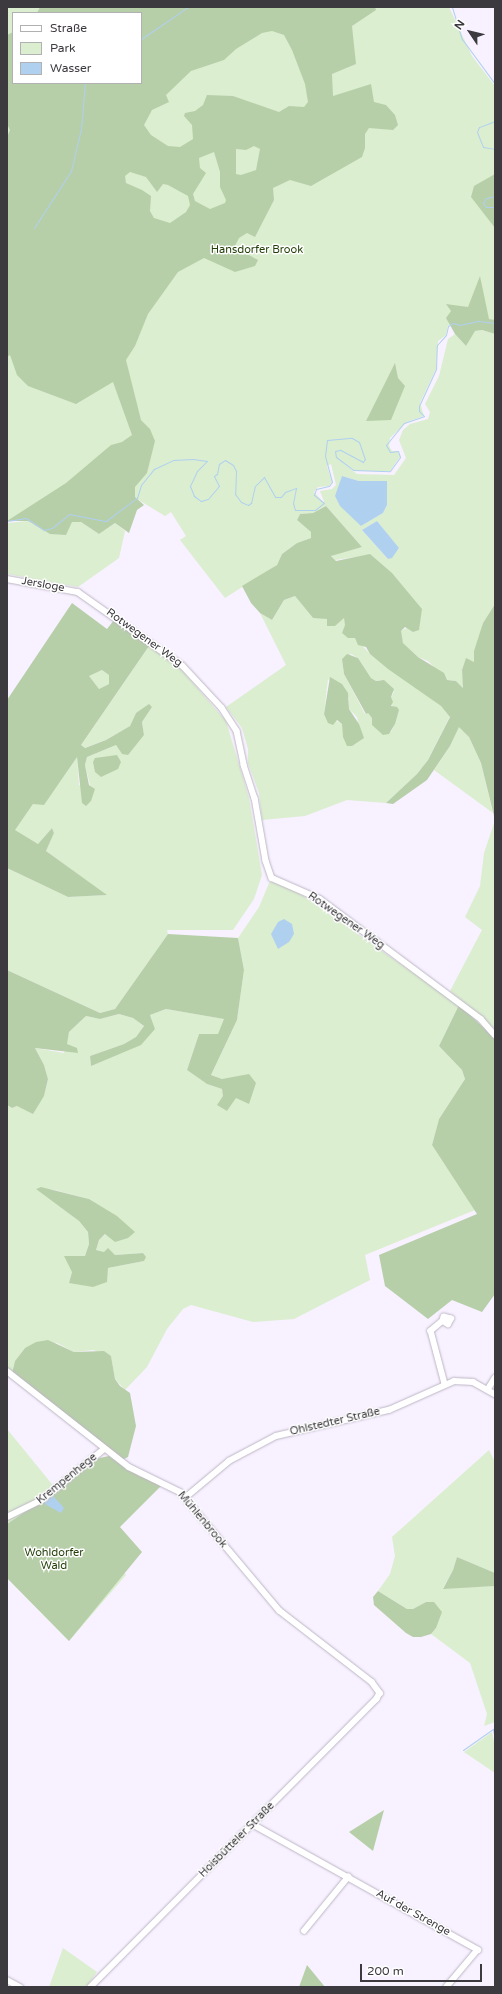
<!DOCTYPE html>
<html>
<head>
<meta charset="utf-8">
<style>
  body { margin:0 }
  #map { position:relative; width:502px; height:1994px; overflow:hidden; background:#f8f1ff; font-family:"Varela Round",sans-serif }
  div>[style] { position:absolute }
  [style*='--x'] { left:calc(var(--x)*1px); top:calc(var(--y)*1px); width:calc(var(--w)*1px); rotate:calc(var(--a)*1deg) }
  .green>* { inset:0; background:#dbeed0 }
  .forest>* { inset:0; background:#b7cfa9 }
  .water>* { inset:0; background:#b0d0f0 }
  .stream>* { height:1px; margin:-0.5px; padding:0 0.5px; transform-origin:0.5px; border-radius:0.5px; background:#b0d0f0 }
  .roads { filter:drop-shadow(0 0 1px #bdb6c4) drop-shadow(0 0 1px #bdb6c4) }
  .minor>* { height:5.5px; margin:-2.75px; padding:0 2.75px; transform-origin:2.75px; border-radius:2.75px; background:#fff }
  span { translate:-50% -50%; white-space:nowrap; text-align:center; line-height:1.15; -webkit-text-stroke:3px #fff; paint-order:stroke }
  .park-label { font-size:11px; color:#233f08 }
  .street-label { font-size:11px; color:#3d3a3f }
  .frame { position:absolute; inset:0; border:8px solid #3d3a3f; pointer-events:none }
  .legend { position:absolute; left:12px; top:12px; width:130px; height:72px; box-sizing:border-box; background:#fff; border:1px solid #b1b0b2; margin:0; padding:5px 7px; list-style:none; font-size:12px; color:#3d3a3f }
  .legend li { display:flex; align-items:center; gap:8px; height:20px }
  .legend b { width:20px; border:1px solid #b1b0b2 }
  .north { position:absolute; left:450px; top:12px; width:40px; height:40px; -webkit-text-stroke:3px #fff; paint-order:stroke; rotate:305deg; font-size:11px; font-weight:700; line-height:16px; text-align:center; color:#3d3a3f }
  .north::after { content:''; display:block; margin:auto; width:14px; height:18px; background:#3d3a3f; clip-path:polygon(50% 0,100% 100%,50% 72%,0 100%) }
  .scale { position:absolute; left:360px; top:1964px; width:122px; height:18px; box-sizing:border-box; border:2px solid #3d3a3f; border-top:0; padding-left:5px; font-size:12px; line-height:14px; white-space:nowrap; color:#3d3a3f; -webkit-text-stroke:3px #fff; paint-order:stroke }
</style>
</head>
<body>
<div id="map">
  <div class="green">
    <div style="clip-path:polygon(evenodd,7px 7px,449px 7px,472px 56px,495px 86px,495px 323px,450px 324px,448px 326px,446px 335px,438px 341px,436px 369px,420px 403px,424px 416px,407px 422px,390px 438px,389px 446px,392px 451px,398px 451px,400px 457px,390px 471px,355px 471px,338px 459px,357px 474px,394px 475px,406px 458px,399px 440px,403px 430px,410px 424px,428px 419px,430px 412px,425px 404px,439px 376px,448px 339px,455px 334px,466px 346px,474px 331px,482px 330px,495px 334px,495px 604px,483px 623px,474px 662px,466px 659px,462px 670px,464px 689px,456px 681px,447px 680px,428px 661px,418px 657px,403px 643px,400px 631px,419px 623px,419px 615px,370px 555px,335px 560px,331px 555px,362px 547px,326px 506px,313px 513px,300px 514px,297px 520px,311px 532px,311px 538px,297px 543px,282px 554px,277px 565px,225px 598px,180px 540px,186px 536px,171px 512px,165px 516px,137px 499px,74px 514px,66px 535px,71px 522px,81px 522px,99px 534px,115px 523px,125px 531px,119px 558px,78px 587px,7px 574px,7px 523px,28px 521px,34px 525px,32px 521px,7px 521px,7px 7px,13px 13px,141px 13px,141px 83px,13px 83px,13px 13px,7px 7px,331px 464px,336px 485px,332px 489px,320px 491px,325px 504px,314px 492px,318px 487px,329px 486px,332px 482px,327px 466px,331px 464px,7px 7px,342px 476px,359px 481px,387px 481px,387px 505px,383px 513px,361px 526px,342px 476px,7px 7px,377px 521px,399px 549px,388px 559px,362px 530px,377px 521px)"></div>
    <div style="clip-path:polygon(evenodd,295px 596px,313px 618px,344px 618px,346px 624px,342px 633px,355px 638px,370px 654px,441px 706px,450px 716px,428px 760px,417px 774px,386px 803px,347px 800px,305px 816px,262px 820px,259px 793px,248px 763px,248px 749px,242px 728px,226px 707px,286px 665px,260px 613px,272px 620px,284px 600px,295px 596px,351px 654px,358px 658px,371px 678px,376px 681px,380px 680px,394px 692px,391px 697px,395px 724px,391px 732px,368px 713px,365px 714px,344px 674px,342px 659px,351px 654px,295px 596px,328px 679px,349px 698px,349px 709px,357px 717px,361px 734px,345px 741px,342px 724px,324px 714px,328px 679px)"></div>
    <div style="clip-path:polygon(149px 646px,180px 668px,226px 721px,249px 798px,262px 875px,254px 899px,233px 930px,167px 930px,168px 934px,115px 1009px,100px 1013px,7px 970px,7px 868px,68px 897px,106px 895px,46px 851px,54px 833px,52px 828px,38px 844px,14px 830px,33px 804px,44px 804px,77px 756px,79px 785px,95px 790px,90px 785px,85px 765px,87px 757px,116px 745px,122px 754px,144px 735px,142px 722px,152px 707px,136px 713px,130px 726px,106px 740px,84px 748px,81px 745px)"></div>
    <div style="clip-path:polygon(102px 670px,109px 675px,109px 684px,99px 689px,88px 676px)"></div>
    <div style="clip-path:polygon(459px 726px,469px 737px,481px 763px,493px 813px,434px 770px,450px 746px)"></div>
    <div style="clip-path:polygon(495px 820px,495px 1029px,450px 991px,482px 930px,465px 917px,480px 886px,484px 853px)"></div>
    <div style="clip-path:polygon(evenodd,270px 881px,299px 893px,459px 1005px,439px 1046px,462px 1070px,465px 1079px,439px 1119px,432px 1145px,475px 1210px,365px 1255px,370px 1280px,294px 1319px,253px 1322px,191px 1305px,183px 1309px,167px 1329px,147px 1367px,125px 1390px,115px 1379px,111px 1356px,93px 1350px,74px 1352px,57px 1343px,25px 1348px,15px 1361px,12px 1373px,7px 1369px,7px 1105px,12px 1108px,44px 1096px,48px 1079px,44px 1065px,35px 1048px,64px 1053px,69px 1032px,86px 1016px,100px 1019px,119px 1014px,133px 1018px,144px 1026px,136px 1037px,124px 1044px,90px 1056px,91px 1066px,155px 1029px,150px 1015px,166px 1009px,225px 1019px,218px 1035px,199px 1034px,187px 1070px,207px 1084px,222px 1089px,227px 1111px,236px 1097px,222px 1079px,211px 1075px,237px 1020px,244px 970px,238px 938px,259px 907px,270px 881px,37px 1188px,55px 1190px,89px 1199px,106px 1234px,99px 1240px,96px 1250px,115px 1255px,143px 1253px,144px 1261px,108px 1268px,69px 1283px,72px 1272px,85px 1256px,89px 1244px,88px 1232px,79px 1221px,37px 1188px)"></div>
    <div style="clip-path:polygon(7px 1429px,126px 1575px,69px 1641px,7px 1578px)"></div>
    <div style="clip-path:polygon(489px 1450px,495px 1462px,495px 1573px,457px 1557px,453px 1570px,443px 1588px,495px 1586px,495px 1722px,484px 1726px,487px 1714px,470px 1663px,431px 1634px,436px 1628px,426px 1602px,413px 1609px,407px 1609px,378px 1591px,390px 1574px,395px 1556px,392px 1537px)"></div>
    <div style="clip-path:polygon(492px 1732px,495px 1747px,495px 1773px,464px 1752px)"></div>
    <div style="clip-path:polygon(63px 1948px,97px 1972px,86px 1987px,49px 1987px)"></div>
  </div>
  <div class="forest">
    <div style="clip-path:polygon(evenodd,40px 7px,375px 7px,376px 10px,352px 26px,356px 64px,332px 74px,333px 96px,371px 84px,374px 102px,386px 105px,395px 115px,398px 125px,393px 130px,369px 128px,365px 134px,365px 148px,362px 157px,311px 186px,290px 180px,273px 188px,274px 200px,255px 237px,247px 233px,239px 238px,234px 248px,241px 254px,249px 255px,258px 260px,255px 266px,235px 272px,204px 258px,178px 272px,148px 314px,135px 346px,126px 360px,141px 420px,150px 429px,155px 441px,147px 473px,135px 487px,135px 497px,144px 505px,137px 510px,129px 533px,115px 523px,99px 534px,81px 522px,72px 522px,66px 535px,50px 534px,28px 521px,7px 521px,66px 483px,111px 445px,122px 442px,132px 435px,113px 382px,76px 404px,28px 386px,17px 375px,10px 355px,7px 357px,7px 137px,10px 130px,7px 124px,7px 35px,13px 32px,13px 83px,141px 83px,141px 13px,37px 13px,40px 7px,272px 31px,284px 35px,292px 50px,305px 84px,308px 102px,304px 107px,289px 106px,279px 112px,233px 96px,207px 95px,203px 105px,195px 111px,185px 113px,184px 116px,192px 125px,193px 139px,180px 147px,168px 146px,151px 135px,144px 125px,152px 110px,169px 102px,166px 95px,191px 71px,224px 60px,236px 49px,262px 33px,272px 31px,40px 7px,254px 146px,260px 149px,256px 170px,241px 175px,236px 174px,236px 149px,246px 150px,254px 146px,40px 7px,214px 152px,220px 172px,220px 187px,226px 200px,225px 203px,210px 209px,195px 201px,193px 194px,206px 173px,200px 168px,199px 158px,214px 152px,40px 7px,130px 172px,146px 177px,157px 192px,163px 184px,168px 185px,188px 196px,190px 205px,186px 212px,170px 223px,154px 218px,150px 211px,151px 196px,142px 190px,126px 183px,125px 176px,130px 172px)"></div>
    <div style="clip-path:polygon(495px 174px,495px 228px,471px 197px,474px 186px)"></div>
    <div style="clip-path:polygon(480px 276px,489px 319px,495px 320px,495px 334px,482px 330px,475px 331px,466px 346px,455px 334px,446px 318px,451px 311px,446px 304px,468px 307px)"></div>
    <div style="clip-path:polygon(395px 363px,398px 378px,405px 386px,391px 420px,366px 421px)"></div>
    <div style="clip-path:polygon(326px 506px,362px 547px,331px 556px,336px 561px,370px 554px,392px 573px,422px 609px,419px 630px,413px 632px,405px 627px,401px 631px,403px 643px,418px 657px,444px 673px,447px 680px,456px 681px,463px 688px,462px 670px,466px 658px,474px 662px,474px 651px,483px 623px,495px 604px,495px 835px,495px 820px,481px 763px,469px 737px,459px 727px,450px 746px,427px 780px,393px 804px,386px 803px,417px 774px,428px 760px,450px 717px,441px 706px,388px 669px,370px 654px,366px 647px,358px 645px,355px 638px,348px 638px,342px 633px,345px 625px,344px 618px,335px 626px,327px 626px,327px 619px,313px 618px,295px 596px,284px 600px,272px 620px,260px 613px,251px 603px,242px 586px,277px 565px,282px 554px,297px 543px,311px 538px,311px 532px,297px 520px,300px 514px,313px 513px)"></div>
    <div style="clip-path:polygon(evenodd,72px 603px,107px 629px,114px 620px,149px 646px,81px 745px,85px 748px,106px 740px,130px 726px,136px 713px,149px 704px,152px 707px,142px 722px,144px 735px,128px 755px,122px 754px,116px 745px,87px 757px,85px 765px,89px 785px,95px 789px,91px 801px,86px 806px,82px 803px,77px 757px,44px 805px,33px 804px,15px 830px,38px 844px,52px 828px,54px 833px,46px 851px,107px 895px,68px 897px,7px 868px,7px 700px,72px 603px,102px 670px,109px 675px,109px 684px,99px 689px,89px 676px,102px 670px)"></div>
    <div style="clip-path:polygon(347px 654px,358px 658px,371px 678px,376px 681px,384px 680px,394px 689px,391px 697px,393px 702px,391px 706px,397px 707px,399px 710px,395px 724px,389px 734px,383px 735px,372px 725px,372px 718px,368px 713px,366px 714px,344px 674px,342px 659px)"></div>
    <div style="clip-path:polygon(330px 677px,342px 684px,348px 693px,349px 709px,359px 724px,364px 738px,352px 746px,347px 746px,343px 737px,342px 724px,337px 720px,333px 725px,328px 723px,324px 714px)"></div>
    <div style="clip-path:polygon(117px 755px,121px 762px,118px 769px,101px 777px,95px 772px,93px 762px,95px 758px)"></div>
    <div style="clip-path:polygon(168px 934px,238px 938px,244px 970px,237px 1020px,211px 1075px,222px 1079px,249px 1074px,256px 1083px,249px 1104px,236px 1098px,227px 1111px,217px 1105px,223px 1096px,222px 1089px,207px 1084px,187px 1070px,199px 1034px,218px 1034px,224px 1019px,166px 1009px,150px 1015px,155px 1029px,141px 1045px,91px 1066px,90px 1056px,124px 1044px,136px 1037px,144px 1026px,133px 1018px,119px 1014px,100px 1019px,86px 1016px,69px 1032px,67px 1044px,77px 1048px,78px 1053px,35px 1048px,44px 1065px,48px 1079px,44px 1096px,33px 1114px,17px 1106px,12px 1108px,7px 1105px,7px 970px,100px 1013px,115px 1009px)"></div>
    <div style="clip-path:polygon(459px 1005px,495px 1038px,495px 1294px,482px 1312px,452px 1300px,428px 1319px,385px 1286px,379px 1255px,477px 1214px,432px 1145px,439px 1119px,465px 1079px,462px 1070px,439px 1046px)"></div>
    <div style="clip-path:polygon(41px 1187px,89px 1199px,117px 1216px,135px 1232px,128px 1238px,115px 1242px,105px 1234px,99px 1240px,96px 1250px,104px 1252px,108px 1248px,115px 1255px,143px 1253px,146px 1257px,144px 1261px,108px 1268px,107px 1282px,93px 1287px,69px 1283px,72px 1272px,64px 1256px,85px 1256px,89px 1244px,88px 1232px,79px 1221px,36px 1189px)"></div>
    <div style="clip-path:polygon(48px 1340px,74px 1352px,104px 1351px,111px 1356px,115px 1379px,120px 1386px,130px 1393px,136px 1426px,128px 1457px,122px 1460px,12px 1373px,15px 1361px,25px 1348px,36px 1342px)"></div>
    <div style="clip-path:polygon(109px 1456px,139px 1476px,162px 1485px,120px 1527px,142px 1552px,69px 1641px,7px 1578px,7px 1524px,66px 1485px,95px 1459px)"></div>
    <div style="clip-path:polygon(457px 1557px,495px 1573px,495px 1586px,443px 1589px,453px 1570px)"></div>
    <div style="clip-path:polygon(378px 1591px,407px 1609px,413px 1609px,426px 1602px,434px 1602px,442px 1612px,436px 1628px,431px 1634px,421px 1637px,413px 1637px,406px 1633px,374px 1605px,373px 1597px)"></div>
    <div style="clip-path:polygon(384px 1810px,373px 1851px,349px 1832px)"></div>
    <div style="clip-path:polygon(307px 1965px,325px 1987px,299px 1987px)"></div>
  </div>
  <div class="water">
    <div style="clip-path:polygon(342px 476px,359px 481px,387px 481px,387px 505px,383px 513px,361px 526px,340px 506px,335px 496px)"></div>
    <div style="clip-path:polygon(377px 521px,399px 548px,392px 558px,388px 559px,362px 530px)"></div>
    <div style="clip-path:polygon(284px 919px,292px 924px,294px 934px,289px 942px,278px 949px,271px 934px,278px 922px)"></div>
    <div style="clip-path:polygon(53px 1496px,64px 1508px,61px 1513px,45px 1504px,45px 1502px)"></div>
  </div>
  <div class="stream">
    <div style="--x:452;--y:7;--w:34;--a:73"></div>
    <div style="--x:462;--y:39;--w:56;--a:53.7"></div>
    <div style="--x:141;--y:39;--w:57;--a:-34.2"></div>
    <div style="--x:495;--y:121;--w:17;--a:159"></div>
    <div style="--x:479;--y:127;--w:5;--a:112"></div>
    <div style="--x:477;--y:132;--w:16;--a:68"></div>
    <div style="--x:483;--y:147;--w:12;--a:9"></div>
    <div style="--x:495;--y:196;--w:9;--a:167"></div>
    <div style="--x:486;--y:198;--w:6;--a:121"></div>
    <div style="--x:483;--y:203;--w:5;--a:53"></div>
    <div style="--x:486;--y:207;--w:9;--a:0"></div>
    <div style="--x:34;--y:228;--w:68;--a:-57"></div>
    <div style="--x:71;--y:171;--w:43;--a:-76.6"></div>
    <div style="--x:81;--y:129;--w:46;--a:-85"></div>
    <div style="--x:7;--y:521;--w:19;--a:-9"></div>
    <div style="--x:26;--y:518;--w:22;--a:34"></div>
    <div style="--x:44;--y:530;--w:8;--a:-14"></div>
    <div style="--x:52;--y:528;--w:22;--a:-39"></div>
    <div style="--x:69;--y:514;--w:38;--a:11"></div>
    <div style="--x:106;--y:521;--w:39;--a:-37"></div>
    <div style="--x:137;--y:498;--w:14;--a:-73"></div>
    <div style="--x:141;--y:485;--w:21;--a:-51"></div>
    <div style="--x:154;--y:469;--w:21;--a:-25"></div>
    <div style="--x:173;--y:460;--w:20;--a:-3"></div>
    <div style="--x:193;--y:459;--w:14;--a:8"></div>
    <div style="--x:207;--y:461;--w:14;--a:135"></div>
    <div style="--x:197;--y:471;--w:17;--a:115"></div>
    <div style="--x:190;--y:486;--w:11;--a:68"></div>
    <div style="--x:194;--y:496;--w:9;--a:36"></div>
    <div style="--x:201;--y:501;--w:7;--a:-16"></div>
    <div style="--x:208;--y:499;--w:17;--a:-50"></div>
    <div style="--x:219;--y:486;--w:11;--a:-117"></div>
    <div style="--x:214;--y:476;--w:4;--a:-34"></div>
    <div style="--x:217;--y:474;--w:10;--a:-79"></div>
    <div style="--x:219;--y:464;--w:7;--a:-34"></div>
    <div style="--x:225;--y:460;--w:9;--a:32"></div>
    <div style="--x:233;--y:465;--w:7;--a:63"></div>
    <div style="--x:236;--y:471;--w:23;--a:92"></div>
    <div style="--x:235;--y:494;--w:10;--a:53"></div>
    <div style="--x:241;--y:502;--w:8;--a:23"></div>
    <div style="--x:248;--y:505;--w:4;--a:-34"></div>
    <div style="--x:251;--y:503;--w:17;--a:-77"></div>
    <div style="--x:255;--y:486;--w:13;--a:-45"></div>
    <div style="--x:264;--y:477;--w:23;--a:61"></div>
    <div style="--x:275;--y:497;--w:6;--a:0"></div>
    <div style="--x:281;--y:497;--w:6;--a:-51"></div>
    <div style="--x:285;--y:492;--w:12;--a:-20"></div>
    <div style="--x:296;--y:488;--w:15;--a:101"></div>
    <div style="--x:293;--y:503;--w:7;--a:74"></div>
    <div style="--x:295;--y:510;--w:20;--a:0"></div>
    <div style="--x:315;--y:510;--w:11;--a:-38"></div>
    <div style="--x:324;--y:503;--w:13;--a:-141"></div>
    <div style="--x:314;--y:495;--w:6;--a:-72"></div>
    <div style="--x:316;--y:489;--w:13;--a:-13"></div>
    <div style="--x:329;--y:486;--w:5;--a:-53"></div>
    <div style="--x:332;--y:482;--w:27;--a:-105"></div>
    <div style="--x:325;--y:456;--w:16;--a:-83"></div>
    <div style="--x:327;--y:440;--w:25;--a:-5"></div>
    <div style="--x:352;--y:438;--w:8;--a:30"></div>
    <div style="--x:359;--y:442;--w:18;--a:71"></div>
    <div style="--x:365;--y:459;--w:4;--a:124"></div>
    <div style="--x:363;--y:462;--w:26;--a:-152"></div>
    <div style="--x:340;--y:450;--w:5;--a:169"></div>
    <div style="--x:335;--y:451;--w:6;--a:81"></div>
    <div style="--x:336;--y:457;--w:21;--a:37"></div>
    <div style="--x:353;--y:470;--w:37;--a:2"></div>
    <div style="--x:390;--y:471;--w:17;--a:-54"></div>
    <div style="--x:400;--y:457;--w:6;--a:-108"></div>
    <div style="--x:398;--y:451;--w:8;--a:173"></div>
    <div style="--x:390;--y:452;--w:8;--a:-120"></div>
    <div style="--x:386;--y:445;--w:28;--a:-51"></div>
    <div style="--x:404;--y:423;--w:21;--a:-19"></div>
    <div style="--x:424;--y:416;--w:7;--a:-135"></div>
    <div style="--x:419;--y:411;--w:5;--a:-90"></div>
    <div style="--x:419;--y:406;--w:41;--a:-65.3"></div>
    <div style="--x:436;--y:369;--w:24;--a:-88"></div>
    <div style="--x:437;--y:345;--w:13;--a:-48"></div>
    <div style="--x:446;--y:335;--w:9;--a:-77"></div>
    <div style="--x:448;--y:326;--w:6;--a:-31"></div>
    <div style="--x:453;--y:323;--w:7;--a:16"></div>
    <div style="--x:460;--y:325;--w:18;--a:-13"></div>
    <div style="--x:478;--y:321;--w:17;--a:7"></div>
    <div style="--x:495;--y:1728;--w:2;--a:153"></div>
    <div style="--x:493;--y:1729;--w:11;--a:80"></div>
    <div style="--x:463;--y:1750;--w:37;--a:-35"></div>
  </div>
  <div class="roads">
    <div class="minor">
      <div style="--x:7;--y:579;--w:72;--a:10.4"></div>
      <div style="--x:78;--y:592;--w:128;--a:35.2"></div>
      <div style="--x:183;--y:666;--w:57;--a:47.1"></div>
      <div style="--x:222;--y:708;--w:27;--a:57"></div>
      <div style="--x:237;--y:731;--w:35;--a:78"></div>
      <div style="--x:244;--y:765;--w:35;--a:72"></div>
      <div style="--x:255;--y:798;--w:64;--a:80.1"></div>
      <div style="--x:266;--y:861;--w:18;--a:71"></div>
      <div style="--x:272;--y:878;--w:52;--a:23.6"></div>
      <div style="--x:320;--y:899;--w:201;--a:36.7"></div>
      <div style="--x:481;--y:1019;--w:21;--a:49"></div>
      <div style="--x:443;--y:1321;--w:6;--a:31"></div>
      <div style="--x:448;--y:1324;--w:6;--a:-59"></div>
      <div style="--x:451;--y:1319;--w:7;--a:-164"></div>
      <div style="--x:444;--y:1317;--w:4;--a:104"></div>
      <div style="--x:443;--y:1321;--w:16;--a:140"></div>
      <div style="--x:431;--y:1331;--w:55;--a:75.2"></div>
      <div style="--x:7;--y:1371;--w:155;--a:38.2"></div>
      <div style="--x:129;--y:1467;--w:57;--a:26.1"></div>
      <div style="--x:180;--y:1492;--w:155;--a:50"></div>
      <div style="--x:280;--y:1611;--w:116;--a:37.7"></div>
      <div style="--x:372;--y:1682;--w:14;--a:54"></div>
      <div style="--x:380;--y:1693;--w:7;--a:117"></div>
      <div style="--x:377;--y:1699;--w:406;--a:134.8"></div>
      <div style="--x:488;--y:1389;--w:13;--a:-58"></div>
      <div style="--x:186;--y:1497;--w:56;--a:-39.9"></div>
      <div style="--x:229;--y:1461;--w:53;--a:-28"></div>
      <div style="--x:276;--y:1436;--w:116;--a:-13"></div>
      <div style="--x:389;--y:1410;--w:71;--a:-24"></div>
      <div style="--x:454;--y:1381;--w:19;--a:3"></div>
      <div style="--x:473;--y:1382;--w:25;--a:29"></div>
      <div style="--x:7;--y:1517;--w:39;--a:-26"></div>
      <div style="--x:42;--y:1500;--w:80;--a:-39.4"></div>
      <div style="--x:252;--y:1824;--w:259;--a:29.1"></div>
      <div style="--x:478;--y:1950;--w:48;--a:130"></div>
      <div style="--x:304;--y:1931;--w:70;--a:-50.8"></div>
      <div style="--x:7;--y:1980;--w:15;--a:28"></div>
    </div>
  </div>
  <div class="park-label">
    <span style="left:257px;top:250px">Hansdorfer Brook</span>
    <span style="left:54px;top:1560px">Wohldorfer<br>Wald</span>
  </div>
  <div class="street-label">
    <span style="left:43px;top:585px;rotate:10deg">Jersloge</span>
    <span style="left:144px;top:638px;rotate:36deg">Rotwegener Weg</span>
    <span style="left:346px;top:921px;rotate:35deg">Rotwegener Weg</span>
    <span style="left:335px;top:1422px;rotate:-13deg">Ohlstedter Straße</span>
    <span style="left:67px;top:1479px;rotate:-39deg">Krempenhege</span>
    <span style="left:202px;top:1520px;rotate:50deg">Mühlenbrook</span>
    <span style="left:237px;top:1840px;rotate:-45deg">Hoisbütteler Straße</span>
    <span style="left:413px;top:1913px;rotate:29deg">Auf der Strenge</span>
  </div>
  <div class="frame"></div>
  <ul class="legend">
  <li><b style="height:5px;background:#fff"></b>Straße</li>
  <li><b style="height:11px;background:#dbeed0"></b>Park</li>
  <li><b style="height:11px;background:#b0d0f0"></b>Wasser</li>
  </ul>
  <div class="north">N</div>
  <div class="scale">200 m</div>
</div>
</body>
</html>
